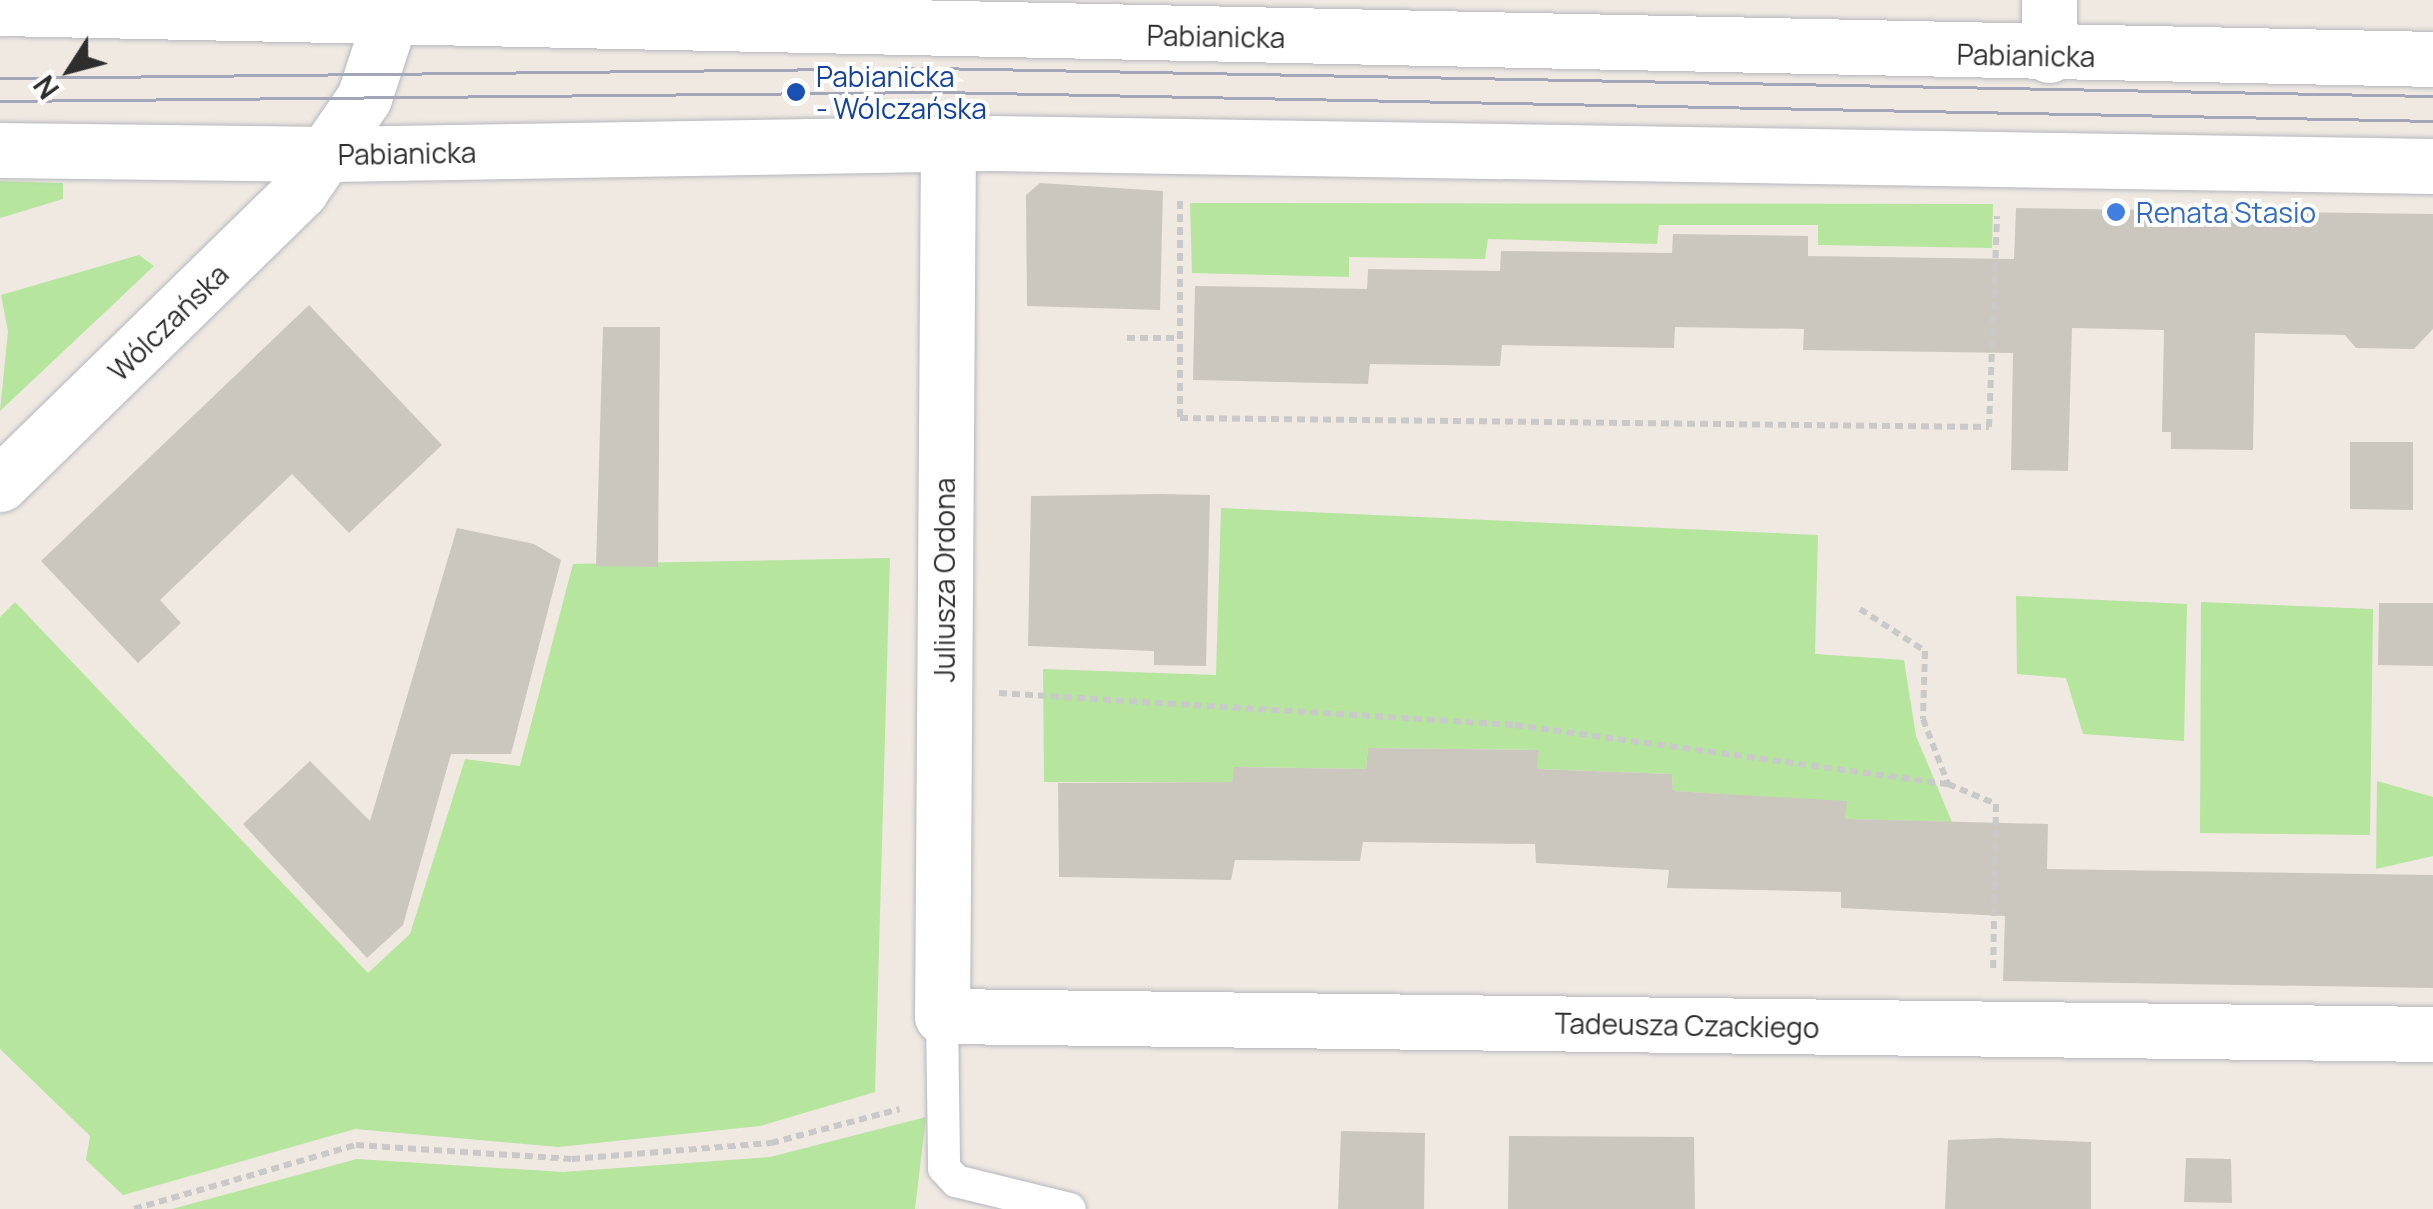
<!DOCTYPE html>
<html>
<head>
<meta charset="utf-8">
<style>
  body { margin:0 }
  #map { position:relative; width:2433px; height:1209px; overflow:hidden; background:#efe9e1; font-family:Manrope,sans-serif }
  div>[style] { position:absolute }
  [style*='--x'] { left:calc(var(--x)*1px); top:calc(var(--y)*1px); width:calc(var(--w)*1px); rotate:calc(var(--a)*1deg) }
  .green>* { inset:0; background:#b6e59e }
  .building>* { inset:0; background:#cbc7bf }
  .path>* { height:6px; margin-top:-3px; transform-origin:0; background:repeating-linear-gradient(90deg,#c9c9c9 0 8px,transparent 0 13px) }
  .roads { filter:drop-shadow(0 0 2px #b4b7c1) drop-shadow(0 0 2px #b4b7c1) }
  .service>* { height:32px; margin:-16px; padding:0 16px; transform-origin:16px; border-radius:16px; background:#fff }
  .minor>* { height:55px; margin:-27.5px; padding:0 27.5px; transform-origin:27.5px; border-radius:27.5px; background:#fff }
  .tertiary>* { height:55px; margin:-27.5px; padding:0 27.5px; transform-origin:27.5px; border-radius:27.5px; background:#fff }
  .tram>* { height:2.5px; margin:-1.25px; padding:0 1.25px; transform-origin:1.25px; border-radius:1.25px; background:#a3a6b8 }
  .dots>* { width:28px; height:28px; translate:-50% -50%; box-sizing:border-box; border:5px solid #fff; border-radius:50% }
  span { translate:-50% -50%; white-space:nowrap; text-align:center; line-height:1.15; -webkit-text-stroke:8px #fff; paint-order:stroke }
  .street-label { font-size:28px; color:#2e2e2e }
  .transit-label { font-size:28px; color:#164399 }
  .left { translate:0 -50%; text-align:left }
  .shop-label { font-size:28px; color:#366cbe }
  .north { position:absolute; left:20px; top:20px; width:100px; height:100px; -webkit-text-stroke:8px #fff; paint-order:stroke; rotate:234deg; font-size:28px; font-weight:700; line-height:40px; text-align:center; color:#2e2e2e }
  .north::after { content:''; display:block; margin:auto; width:35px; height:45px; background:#2e2e2e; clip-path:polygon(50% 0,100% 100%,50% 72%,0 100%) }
</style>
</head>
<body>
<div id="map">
  <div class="green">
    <div style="clip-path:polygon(0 181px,63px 183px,63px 199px,0 218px)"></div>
    <div style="clip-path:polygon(1190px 203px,1993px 204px,1992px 248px,1818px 245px,1818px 225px,1659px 225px,1657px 244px,1488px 239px,1485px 259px,1349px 257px,1349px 277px,1192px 273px)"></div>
    <div style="clip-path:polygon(139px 255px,154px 266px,0 411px,8px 331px,1px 295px)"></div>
    <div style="clip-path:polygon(1221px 508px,1818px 535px,1815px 654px,1904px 660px,1916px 736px,1952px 822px,1845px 819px,1846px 802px,1673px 791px,1672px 774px,1537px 769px,1538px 750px,1368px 748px,1366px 769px,1235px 767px,1232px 782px,1044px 782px,1043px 669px,1216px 675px)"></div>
    <div style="clip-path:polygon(890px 558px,875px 1092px,760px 1126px,558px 1147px,355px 1129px,123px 1195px,86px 1160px,90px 1136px,0 1049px,0 617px,15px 602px,368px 973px,410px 934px,465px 759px,520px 766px,573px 564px)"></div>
    <div style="clip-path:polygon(2016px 596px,2187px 604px,2184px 741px,2083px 734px,2066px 678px,2017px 674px)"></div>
    <div style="clip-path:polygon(2201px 602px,2373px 609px,2370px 835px,2200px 833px)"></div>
    <div style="clip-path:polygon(2377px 781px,2433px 797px,2433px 856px,2376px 869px)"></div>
    <div style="clip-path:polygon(926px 1117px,915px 1209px,172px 1209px,357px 1159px,563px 1172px,770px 1157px)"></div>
  </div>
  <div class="building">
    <div style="clip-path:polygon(1040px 183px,1163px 191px,1160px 310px,1027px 306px,1026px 195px)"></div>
    <div style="clip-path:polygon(2016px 208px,2433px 214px,2433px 329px,2414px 349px,2356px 348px,2345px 335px,2255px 333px,2253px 450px,2171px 449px,2171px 432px,2162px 432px,2164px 330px,2072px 328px,2068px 471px,2011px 470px,2013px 353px,1803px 350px,1804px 329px,1675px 327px,1674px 348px,1502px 345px,1500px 366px,1370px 364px,1368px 384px,1193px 380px,1195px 286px,1367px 289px,1368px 269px,1500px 271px,1501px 251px,1672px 253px,1673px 234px,1808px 236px,1808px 256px,2014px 259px)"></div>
    <div style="clip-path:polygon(309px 305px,442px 445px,349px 533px,292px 474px,160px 600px,181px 623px,138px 663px,41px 561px)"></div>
    <div style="clip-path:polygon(603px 327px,660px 327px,658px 567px,596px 566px)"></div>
    <div style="clip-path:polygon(2350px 442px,2413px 442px,2413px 510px,2350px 509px)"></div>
    <div style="clip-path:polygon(1159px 494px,1210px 495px,1206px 666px,1154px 665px,1154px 651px,1028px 646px,1031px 496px)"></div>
    <div style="clip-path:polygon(457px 528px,534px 544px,561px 560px,511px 754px,451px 754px,403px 925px,367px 958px,243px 824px,310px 761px,370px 821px)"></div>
    <div style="clip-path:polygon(2379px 603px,2433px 603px,2433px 666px,2378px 665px)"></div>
    <div style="clip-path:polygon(1368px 748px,1539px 750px,1537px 769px,1672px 774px,1673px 791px,1847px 801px,1845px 819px,2048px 824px,2047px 869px,2433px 875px,2433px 988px,2003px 981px,2005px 916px,1841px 908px,1841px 892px,1667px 888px,1669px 870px,1536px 863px,1535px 844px,1363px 842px,1360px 861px,1235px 860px,1231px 880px,1059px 877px,1058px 783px,1232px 782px,1234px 767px,1366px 769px)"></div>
    <div style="clip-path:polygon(1341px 1131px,1425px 1133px,1424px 1209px,1338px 1209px)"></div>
    <div style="clip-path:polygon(1509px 1136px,1694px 1137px,1695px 1209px,1508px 1209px)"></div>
    <div style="clip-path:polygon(1999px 1138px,2091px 1142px,2091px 1209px,1945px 1209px,1948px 1140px)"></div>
    <div style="clip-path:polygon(2186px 1158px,2231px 1159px,2232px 1203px,2184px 1202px)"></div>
  </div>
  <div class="path">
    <div style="--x:1180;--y:201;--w:217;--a:90"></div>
    <div style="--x:1180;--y:418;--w:809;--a:0.64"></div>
    <div style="--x:1989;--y:427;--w:211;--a:-87.8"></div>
    <div style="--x:1127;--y:338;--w:52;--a:0"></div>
    <div style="--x:1860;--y:609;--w:77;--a:32.9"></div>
    <div style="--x:1925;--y:651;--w:68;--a:91.7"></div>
    <div style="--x:1923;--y:719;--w:70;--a:69"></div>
    <div style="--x:1948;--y:784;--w:52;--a:22.6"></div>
    <div style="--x:1996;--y:804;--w:167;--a:91"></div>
    <div style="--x:999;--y:693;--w:517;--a:3.55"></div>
    <div style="--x:1515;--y:725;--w:437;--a:7.8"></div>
    <div style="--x:134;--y:1209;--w:231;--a:-16.1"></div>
    <div style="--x:356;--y:1145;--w:216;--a:3.7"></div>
    <div style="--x:572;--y:1159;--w:200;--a:-4.6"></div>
    <div style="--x:771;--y:1143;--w:133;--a:-14.8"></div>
  </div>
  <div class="roads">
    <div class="service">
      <div style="--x:942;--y:1016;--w:152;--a:89.2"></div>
      <div style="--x:944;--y:1168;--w:18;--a:47"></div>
      <div style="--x:956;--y:1181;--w:117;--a:13.8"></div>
    </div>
    <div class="minor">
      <div style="--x:2049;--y:55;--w:55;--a:-90"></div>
      <div style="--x:948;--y:143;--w:873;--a:90.39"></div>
      <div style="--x:942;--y:1016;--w:1491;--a:0.69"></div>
    </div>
    <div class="tertiary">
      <div style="--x:0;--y:8;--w:2434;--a:1.2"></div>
      <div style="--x:0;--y:150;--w:330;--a:0.7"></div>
      <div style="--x:330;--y:154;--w:662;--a:-0.95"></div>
      <div style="--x:992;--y:143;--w:1441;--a:0.91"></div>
      <div style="--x:0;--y:484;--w:419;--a:-44.3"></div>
      <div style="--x:300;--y:191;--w:113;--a:-55.5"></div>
      <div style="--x:364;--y:98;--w:103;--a:-71.9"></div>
    </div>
  </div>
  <div class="tram">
    <div style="--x:0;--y:78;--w:932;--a:-0.61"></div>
    <div style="--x:932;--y:68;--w:1501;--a:1.07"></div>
    <div style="--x:0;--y:101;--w:939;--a:-0.55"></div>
    <div style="--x:939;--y:92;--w:1494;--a:1.11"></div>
  </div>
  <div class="dots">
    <div style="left:796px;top:92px;background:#1a4fb4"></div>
    <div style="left:2116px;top:212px;background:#3f7fe0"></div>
  </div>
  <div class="street-label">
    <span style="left:1216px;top:36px;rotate:1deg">Pabianicka</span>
    <span style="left:2026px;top:55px;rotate:1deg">Pabianicka</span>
    <span style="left:407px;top:153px;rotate:-1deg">Pabianicka</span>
    <span style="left:168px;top:322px;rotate:-44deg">Wólczańska</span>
    <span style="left:944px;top:580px;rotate:-90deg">Juliusza Ordona</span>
    <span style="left:1687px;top:1025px;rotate:1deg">Tadeusza Czackiego</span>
  </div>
  <div class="transit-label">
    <span class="left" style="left:816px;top:92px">Pabianicka<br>- Wólczańska</span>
  </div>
  <div class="shop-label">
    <span class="left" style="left:2136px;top:212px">Renata Stasio</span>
  </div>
  <div class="north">N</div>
</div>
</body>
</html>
